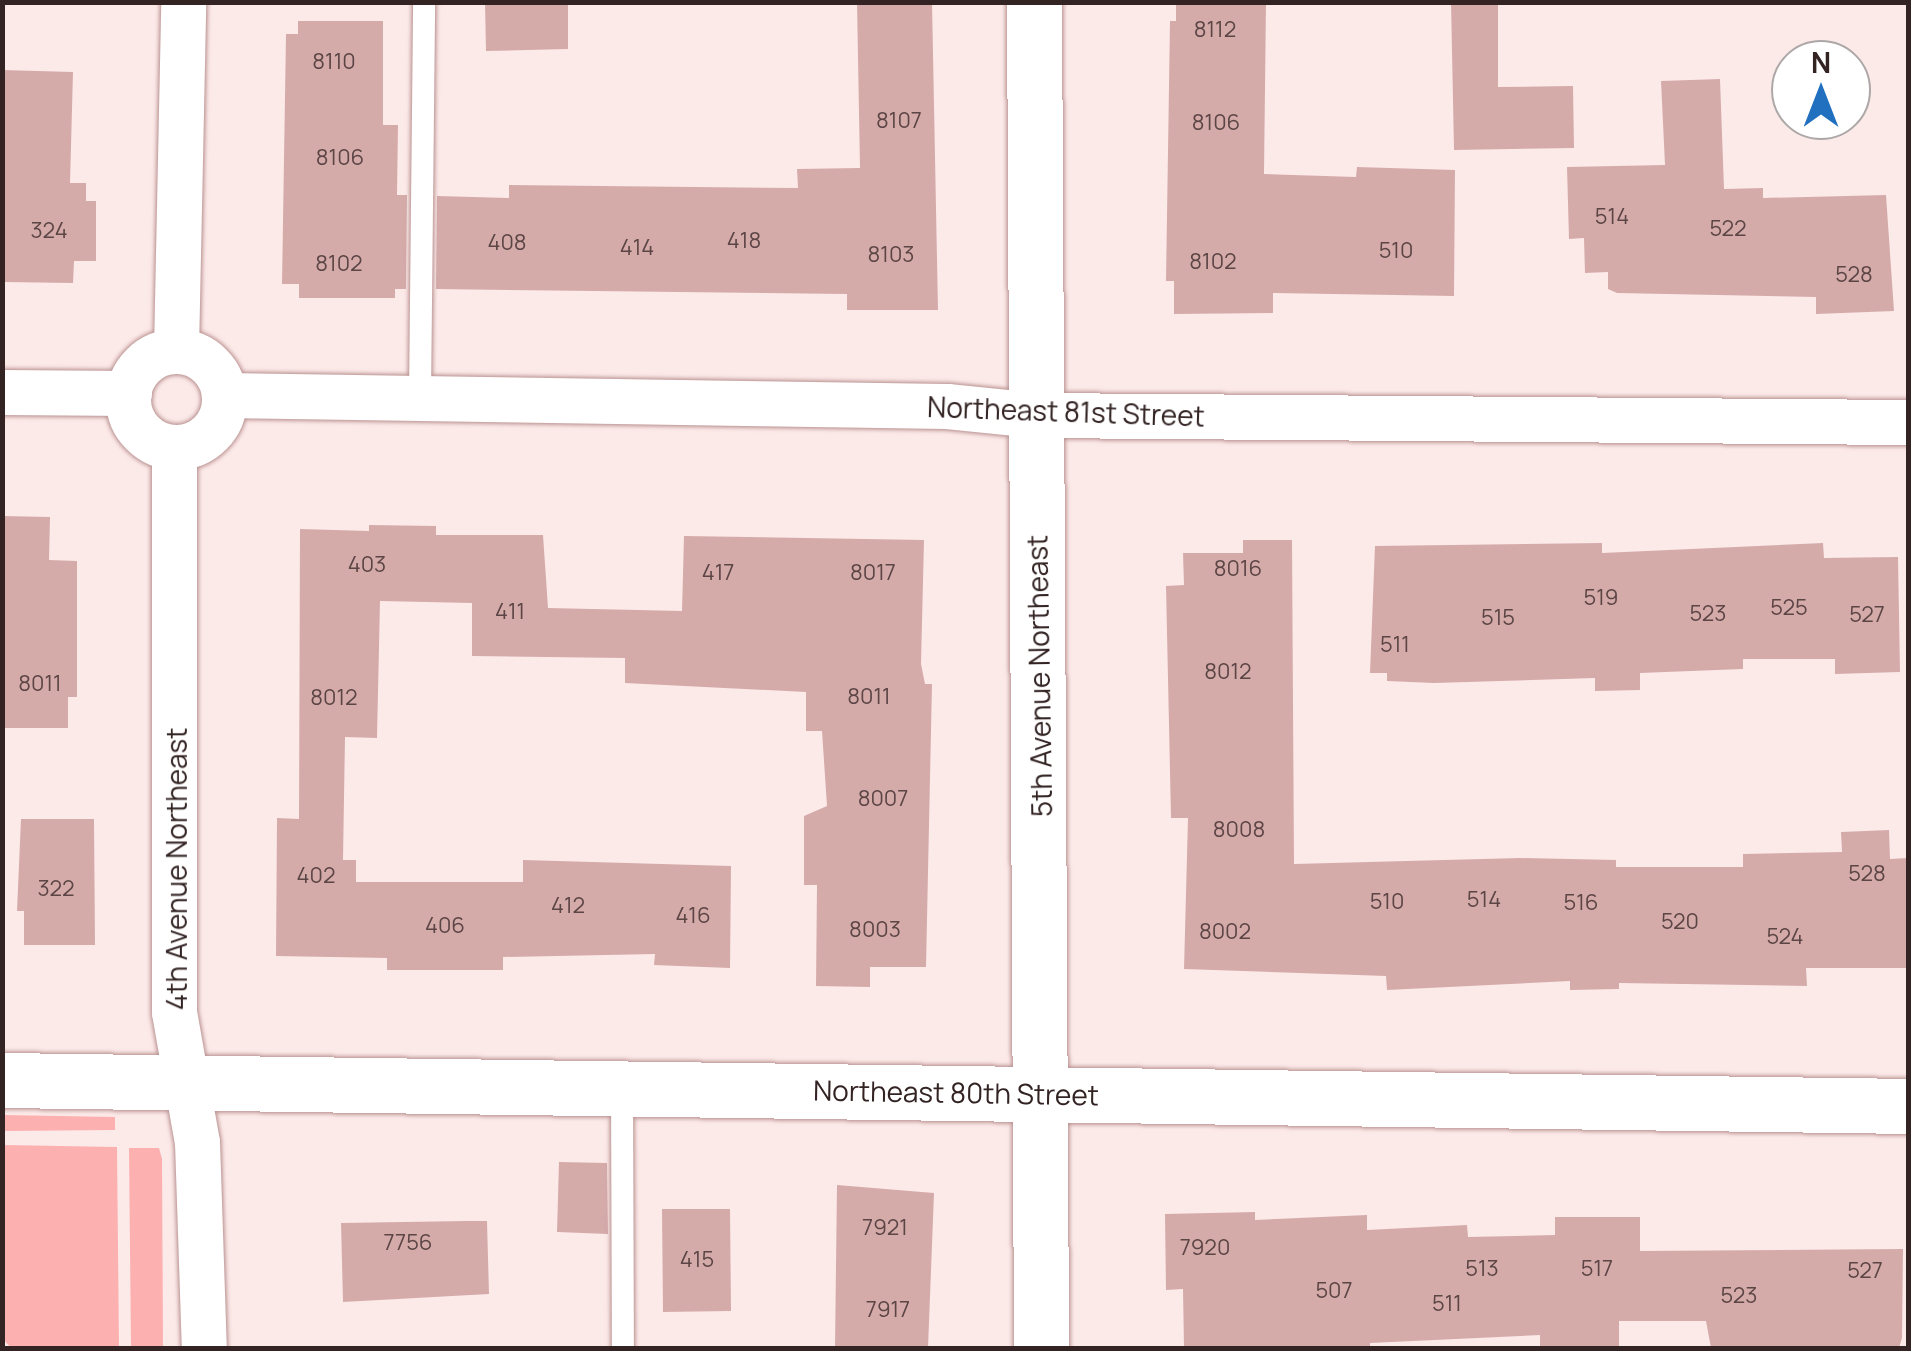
<!DOCTYPE html>
<html>
<head>
<meta charset="utf-8">
<style>
  body { margin:0 }
  #map { position:relative; width:1911px; height:1351px; overflow:hidden; background:#fceae9; font-family:Manrope,sans-serif }
  div>[style] { position:absolute }
  [style*='--x'] { left:calc(var(--x)*1px); top:calc(var(--y)*1px); width:calc(var(--w)*1px); rotate:calc(var(--a)*1deg) }
  .green>* { inset:0; background:#fcb0b0 }
  .building>* { inset:0; background:#d5abaa }
  .roads { filter:drop-shadow(0 0 2px #ba9291) drop-shadow(0 0 2px #ba9291) }
  .lane>* { height:22px; margin:-11px; padding:0 11px; transform-origin:11px; border-radius:11px; background:#fff }
  .street>* { height:45px; margin:-22.5px; padding:0 22.5px; transform-origin:22.5px; border-radius:22.5px; background:#fff }
  .street>.ring { margin:-22.5px; padding:0; box-sizing:content-box; background:none; border:45px solid #fff; border-radius:50% }
  .secondary>* { height:55px; margin:-27.5px; padding:0 27.5px; transform-origin:27.5px; border-radius:27.5px; background:#fff }
  span { translate:-50% -50%; white-space:nowrap; text-align:center; line-height:1.15; -webkit-text-stroke:8px #fff; paint-order:stroke }
  .number-label { font-size:22px; color:#5c4545 }
  .number-label span { -webkit-text-stroke-width:0 }
  .street-label { font-size:28px; color:#332323 }
  .frame { position:absolute; inset:0; border:5px solid #332323; pointer-events:none }
  .north { position:absolute; left:1771px; top:40px; width:100px; height:100px; box-sizing:border-box; background:#fff; border:2px solid #ada7a7; border-radius:50%; rotate:0deg; font-size:28px; font-weight:700; line-height:40px; text-align:center; color:#332323 }
  .north::after { content:''; display:block; margin:auto; width:35px; height:45px; background:#2170bf; clip-path:polygon(50% 0,100% 100%,50% 72%,0 100%) }
</style>
</head>
<body>
<div id="map">
  <div class="green">
    <div style="clip-path:polygon(3px 1115px,115px 1117px,115px 1130px,3px 1131px)"></div>
    <div style="clip-path:polygon(3px 1145px,117px 1147px,119px 1348px,11px 1348px,3px 1339px)"></div>
    <div style="clip-path:polygon(129px 1148px,159px 1148px,162px 1159px,163px 1348px,131px 1348px)"></div>
  </div>
  <div class="building">
    <div style="clip-path:polygon(485px 2px,568px 2px,568px 49px,486px 51px)"></div>
    <div style="clip-path:polygon(857px 2px,932px 2px,938px 310px,847px 310px,847px 294px,436px 289px,437px 196px,509px 198px,509px 185px,798px 188px,797px 169px,860px 168px)"></div>
    <div style="clip-path:polygon(1176px 2px,1266px 2px,1264px 174px,1356px 177px,1357px 167px,1455px 170px,1454px 296px,1273px 293px,1273px 313px,1174px 314px,1174px 281px,1166px 281px,1170px 21px,1176px 21px)"></div>
    <div style="clip-path:polygon(1451px 2px,1498px 2px,1498px 87px,1573px 86px,1574px 148px,1454px 150px)"></div>
    <div style="clip-path:polygon(298px 21px,383px 21px,383px 125px,398px 125px,397px 195px,407px 195px,406px 289px,395px 289px,395px 298px,299px 298px,299px 284px,282px 284px,286px 34px,298px 34px)"></div>
    <div style="clip-path:polygon(2px 70px,73px 72px,70px 183px,86px 183px,86px 201px,96px 201px,96px 261px,74px 261px,73px 283px,4px 282px)"></div>
    <div style="clip-path:polygon(1720px 79px,1724px 189px,1763px 188px,1763px 198px,1886px 195px,1894px 311px,1816px 314px,1816px 297px,1617px 293px,1608px 289px,1608px 272px,1585px 273px,1584px 238px,1569px 239px,1567px 167px,1665px 165px,1661px 81px)"></div>
    <div style="clip-path:polygon(2px 516px,50px 517px,49px 560px,77px 561px,77px 697px,68px 697px,68px 728px,2px 728px)"></div>
    <div style="clip-path:polygon(369px 525px,436px 526px,436px 535px,543px 535px,548px 608px,682px 611px,684px 536px,924px 540px,921px 664px,925px 684px,932px 684px,926px 967px,870px 967px,870px 987px,816px 986px,817px 885px,804px 885px,804px 816px,827px 806px,822px 731px,806px 731px,806px 692px,625px 683px,625px 658px,472px 656px,472px 603px,380px 601px,377px 738px,345px 737px,343px 860px,356px 860px,356px 882px,523px 882px,523px 860px,731px 866px,730px 968px,654px 965px,655px 954px,503px 957px,503px 970px,387px 970px,387px 958px,276px 956px,277px 818px,299px 819px,300px 529px,369px 531px)"></div>
    <div style="clip-path:polygon(1243px 540px,1292px 540px,1294px 864px,1520px 858px,1616px 860px,1616px 867px,1743px 867px,1743px 854px,1842px 852px,1841px 832px,1889px 830px,1890px 859px,1908px 858px,1908px 968px,1806px 968px,1807px 986px,1619px 983px,1619px 989px,1570px 990px,1570px 981px,1387px 990px,1386px 976px,1184px 969px,1188px 818px,1171px 818px,1166px 586px,1184px 585px,1183px 553px,1243px 553px)"></div>
    <div style="clip-path:polygon(1602px 543px,1602px 553px,1823px 543px,1824px 558px,1898px 557px,1900px 672px,1835px 674px,1835px 659px,1743px 659px,1743px 669px,1640px 673px,1640px 690px,1595px 691px,1595px 678px,1434px 683px,1387px 681px,1387px 673px,1370px 673px,1375px 546px)"></div>
    <div style="clip-path:polygon(21px 819px,94px 819px,95px 945px,24px 945px,24px 911px,17px 911px)"></div>
    <div style="clip-path:polygon(559px 1162px,607px 1163px,608px 1234px,557px 1232px)"></div>
    <div style="clip-path:polygon(837px 1185px,934px 1193px,928px 1348px,835px 1348px)"></div>
    <div style="clip-path:polygon(662px 1209px,730px 1209px,731px 1311px,663px 1312px)"></div>
    <div style="clip-path:polygon(1255px 1212px,1255px 1220px,1367px 1215px,1367px 1230px,1467px 1225px,1468px 1237px,1555px 1235px,1555px 1217px,1640px 1217px,1640px 1251px,1903px 1249px,1902px 1338px,1899px 1348px,1711px 1348px,1706px 1321px,1619px 1321px,1619px 1348px,1540px 1348px,1540px 1335px,1370px 1343px,1370px 1348px,1184px 1348px,1183px 1289px,1166px 1290px,1165px 1214px)"></div>
    <div style="clip-path:polygon(467px 1221px,487px 1221px,489px 1294px,343px 1302px,341px 1223px)"></div>
  </div>
  <div class="roads">
    <div class="lane">
      <div style="--x:420;--y:397;--w:395;--a:-89.4"></div>
      <div style="--x:622;--y:1086;--w:262;--a:89.8"></div>
    </div>
    <div class="street">
      <div style="--x:176;--y:350;--w:348;--a:-88.8"></div>
      <div class="ring" style="left:128px;top:351px;width:51px;height:51px"></div>
      <div style="--x:2;--y:392;--w:127;--a:0.5"></div>
      <div style="--x:224;--y:395;--w:723;--a:0.87"></div>
      <div style="--x:947;--y:406;--w:89;--a:5.8"></div>
      <div style="--x:1036;--y:415;--w:872;--a:0.46"></div>
      <div style="--x:174;--y:447;--w:565;--a:90"></div>
      <div style="--x:174;--y:1012;--w:132;--a:80"></div>
      <div style="--x:197;--y:1142;--w:206;--a:88.1"></div>
    </div>
    <div class="secondary">
      <div style="--x:1034;--y:2;--w:1346;--a:89.7"></div>
      <div style="--x:2;--y:1080;--w:1906;--a:0.78"></div>
    </div>
  </div>
  <div class="number-label">
    <span style="left:1215px;top:30px">8112</span>
    <span style="left:334px;top:62px">8110</span>
    <span style="left:899px;top:121px">8107</span>
    <span style="left:1216px;top:123px">8106</span>
    <span style="left:340px;top:158px">8106</span>
    <span style="left:1612px;top:217px">514</span>
    <span style="left:1728px;top:229px">522</span>
    <span style="left:49px;top:231px">324</span>
    <span style="left:744px;top:241px">418</span>
    <span style="left:507px;top:243px">408</span>
    <span style="left:637px;top:248px">414</span>
    <span style="left:1396px;top:251px">510</span>
    <span style="left:891px;top:255px">8103</span>
    <span style="left:1213px;top:262px">8102</span>
    <span style="left:339px;top:264px">8102</span>
    <span style="left:1854px;top:275px">528</span>
    <span style="left:367px;top:565px">403</span>
    <span style="left:1238px;top:569px">8016</span>
    <span style="left:718px;top:573px">417</span>
    <span style="left:873px;top:573px">8017</span>
    <span style="left:1601px;top:598px">519</span>
    <span style="left:1789px;top:608px">525</span>
    <span style="left:510px;top:612px">411</span>
    <span style="left:1708px;top:614px">523</span>
    <span style="left:1867px;top:615px">527</span>
    <span style="left:1498px;top:618px">515</span>
    <span style="left:1395px;top:645px">511</span>
    <span style="left:1228px;top:672px">8012</span>
    <span style="left:40px;top:684px">8011</span>
    <span style="left:869px;top:697px">8011</span>
    <span style="left:334px;top:698px">8012</span>
    <span style="left:883px;top:799px">8007</span>
    <span style="left:1239px;top:830px">8008</span>
    <span style="left:1867px;top:874px">528</span>
    <span style="left:316px;top:876px">402</span>
    <span style="left:56px;top:889px">322</span>
    <span style="left:1484px;top:900px">514</span>
    <span style="left:1387px;top:902px">510</span>
    <span style="left:1581px;top:903px">516</span>
    <span style="left:568px;top:906px">412</span>
    <span style="left:693px;top:916px">416</span>
    <span style="left:1680px;top:922px">520</span>
    <span style="left:445px;top:926px">406</span>
    <span style="left:875px;top:930px">8003</span>
    <span style="left:1225px;top:932px">8002</span>
    <span style="left:1785px;top:937px">524</span>
    <span style="left:885px;top:1228px">7921</span>
    <span style="left:408px;top:1243px">7756</span>
    <span style="left:1205px;top:1248px">7920</span>
    <span style="left:697px;top:1260px">415</span>
    <span style="left:1482px;top:1269px">513</span>
    <span style="left:1597px;top:1269px">517</span>
    <span style="left:1865px;top:1271px">527</span>
    <span style="left:1334px;top:1291px">507</span>
    <span style="left:1739px;top:1296px">523</span>
    <span style="left:1447px;top:1304px">511</span>
    <span style="left:888px;top:1310px">7917</span>
  </div>
  <div class="street-label">
    <span style="left:1066px;top:411px;rotate:2deg">Northeast 81st Street</span>
    <span style="left:1039px;top:676px;rotate:-91deg">5th Avenue Northeast</span>
    <span style="left:176px;top:869px;rotate:-90deg">4th Avenue Northeast</span>
    <span style="left:956px;top:1092px;rotate:1deg">Northeast 80th Street</span>
  </div>
  <div class="frame"></div>
  <div class="north">N</div>
</div>
</body>
</html>
